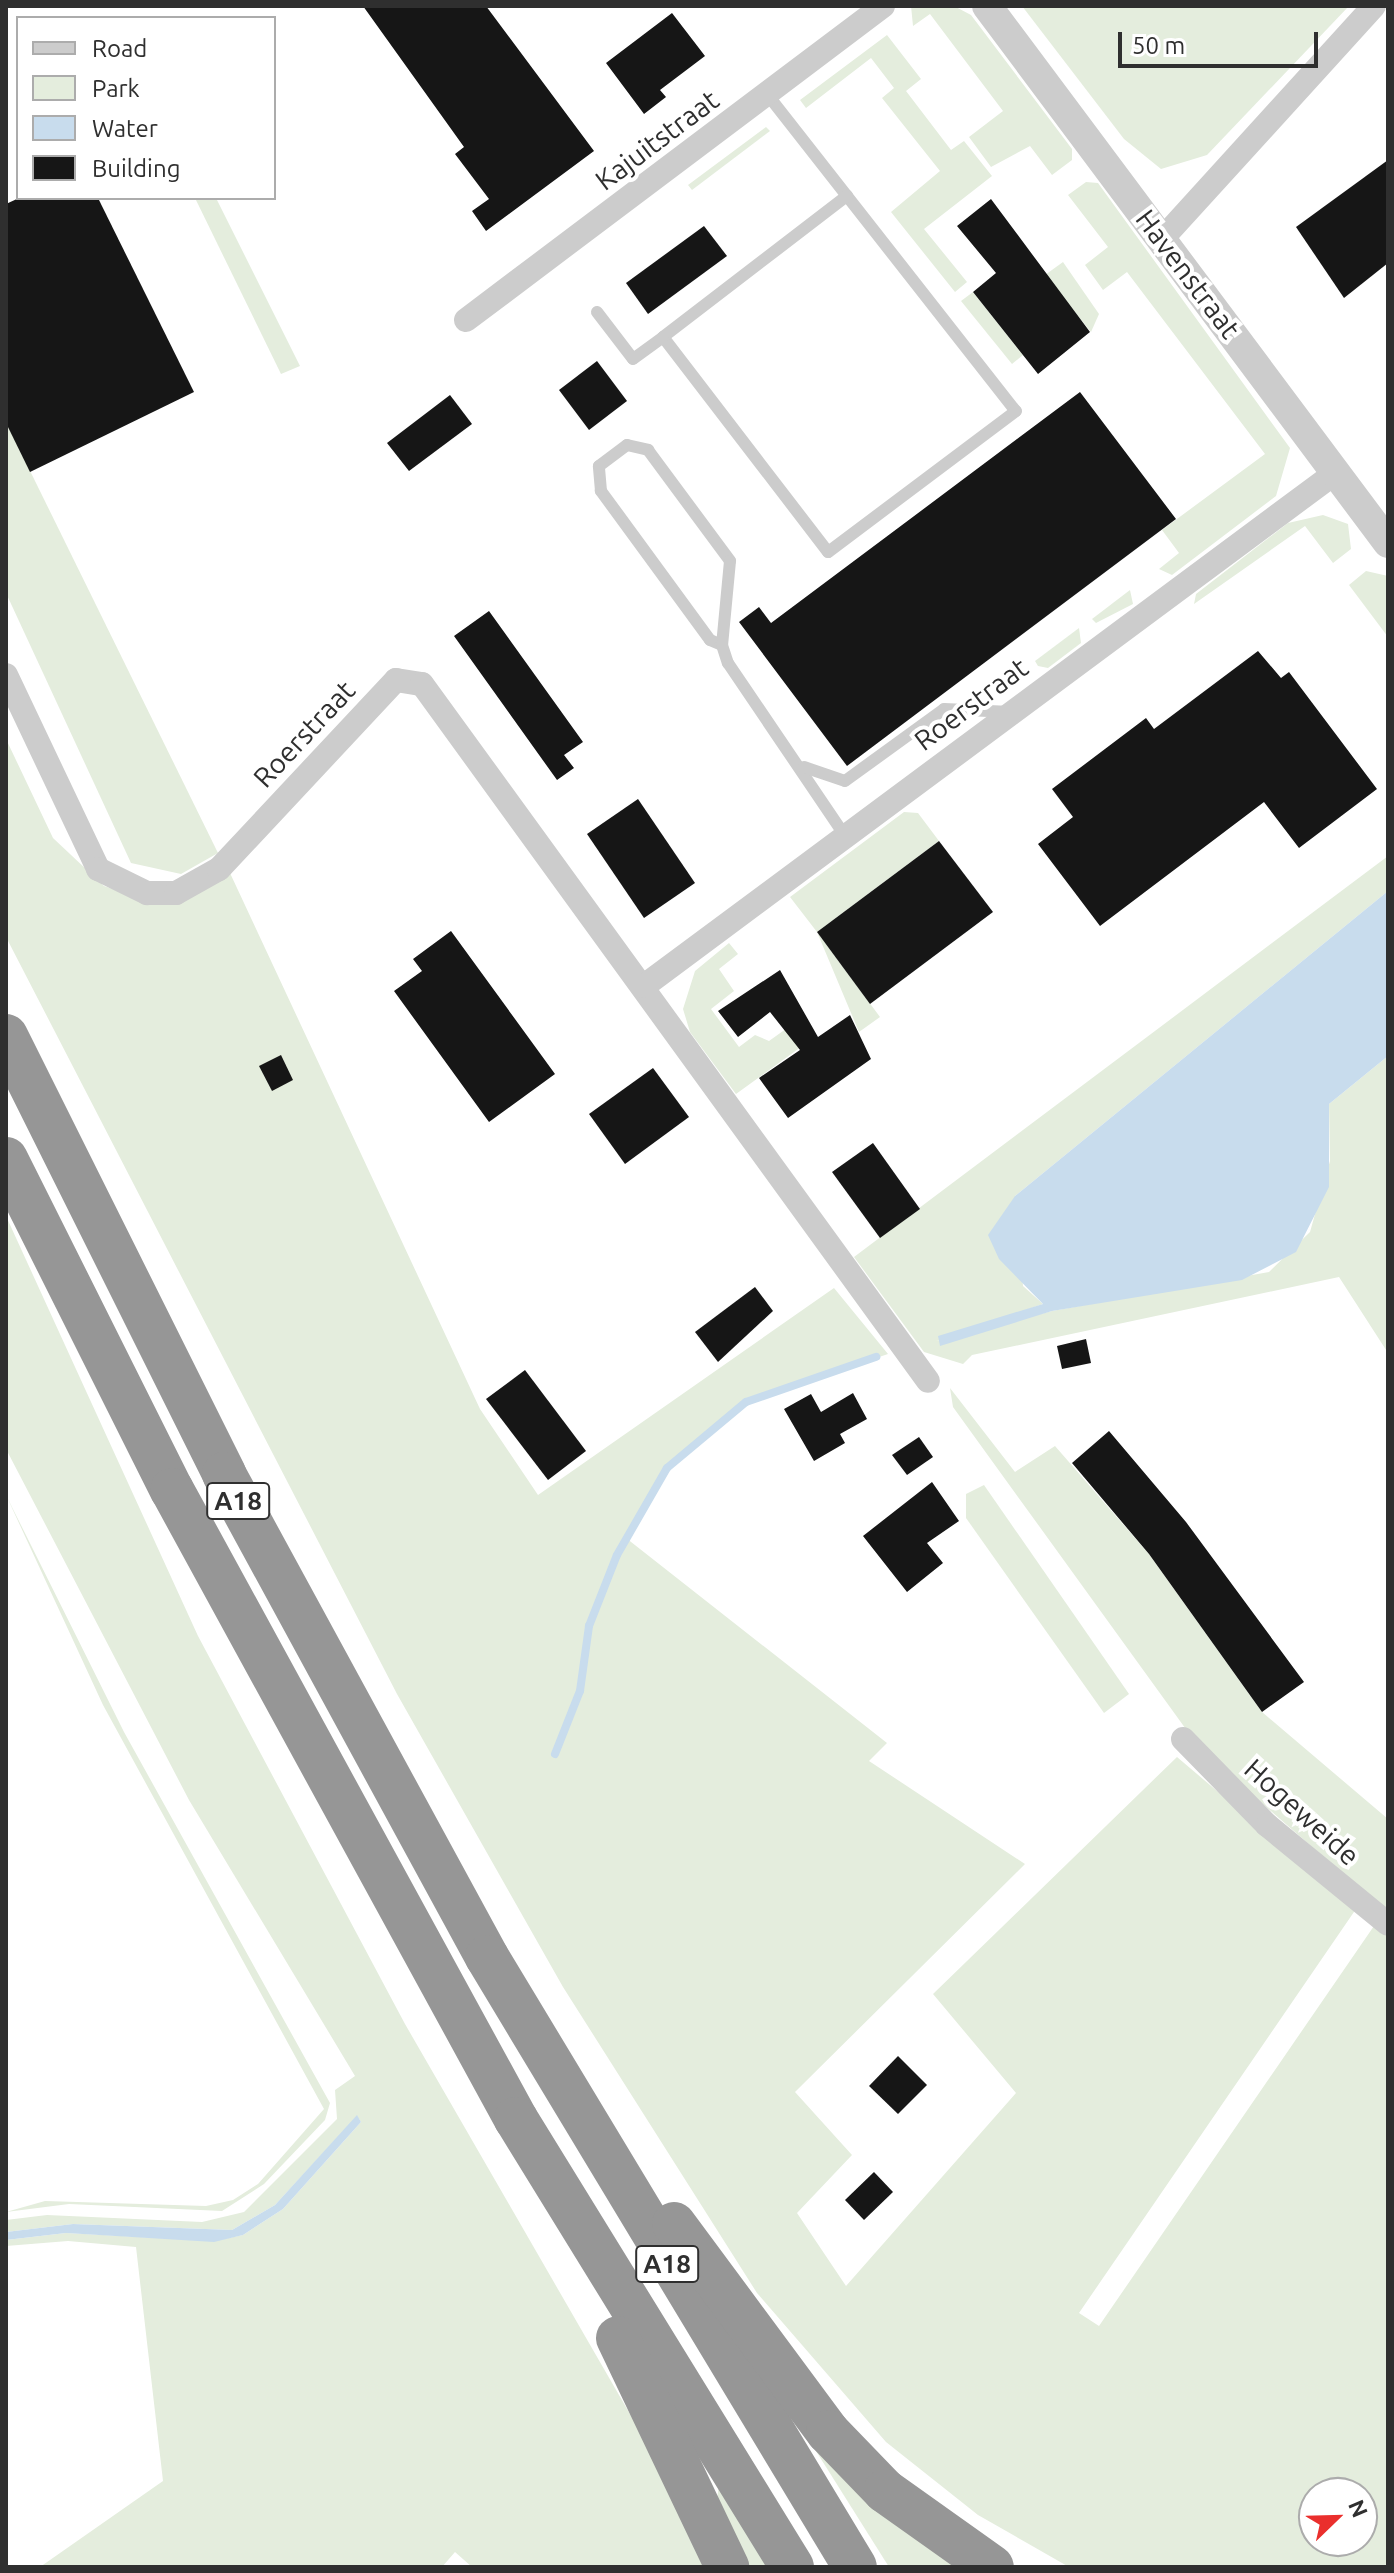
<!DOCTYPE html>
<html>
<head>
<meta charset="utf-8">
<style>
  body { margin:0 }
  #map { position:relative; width:1394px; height:2573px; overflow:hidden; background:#fff; font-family:Ubuntu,sans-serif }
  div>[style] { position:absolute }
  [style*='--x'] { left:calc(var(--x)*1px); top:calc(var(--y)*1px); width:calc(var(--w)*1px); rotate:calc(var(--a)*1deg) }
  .green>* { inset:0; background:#e4eddd }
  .water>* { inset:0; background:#c8dced }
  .stream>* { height:8px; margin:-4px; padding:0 4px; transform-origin:4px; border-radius:4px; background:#c8dced }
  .building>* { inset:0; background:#161616 }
  .service>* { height:12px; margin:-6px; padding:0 6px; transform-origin:6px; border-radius:6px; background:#ccc }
  .minor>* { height:24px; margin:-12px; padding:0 12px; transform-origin:12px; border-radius:12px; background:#ccc }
  .tertiary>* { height:30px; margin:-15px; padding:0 15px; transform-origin:15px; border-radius:15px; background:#ccc }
  .motorway>* { height:44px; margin:-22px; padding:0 22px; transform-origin:22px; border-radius:22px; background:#969696 }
  span { translate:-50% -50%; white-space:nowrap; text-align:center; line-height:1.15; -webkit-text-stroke:8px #fff; paint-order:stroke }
  .shield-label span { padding:2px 6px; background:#fff; border:2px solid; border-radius:6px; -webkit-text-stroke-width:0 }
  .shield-label { font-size:26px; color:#2f2f2f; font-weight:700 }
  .street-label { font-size:28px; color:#2f2f2f }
  .frame { position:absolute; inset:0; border:8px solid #2f2f2f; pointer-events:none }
  .legend { position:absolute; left:16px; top:16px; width:260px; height:184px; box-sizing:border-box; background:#fff; border:2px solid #acacac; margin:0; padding:10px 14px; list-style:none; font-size:24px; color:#2f2f2f }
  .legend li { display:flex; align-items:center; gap:16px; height:40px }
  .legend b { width:40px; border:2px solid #acacac }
  .north { position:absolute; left:1298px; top:2477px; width:80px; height:80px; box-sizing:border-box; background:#fff; border:2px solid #acacac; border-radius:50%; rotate:67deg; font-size:22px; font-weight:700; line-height:32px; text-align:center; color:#2f2f2f }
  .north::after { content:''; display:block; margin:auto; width:28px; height:36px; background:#ea2f2d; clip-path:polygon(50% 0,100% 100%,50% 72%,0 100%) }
  .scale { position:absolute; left:1118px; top:32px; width:200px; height:36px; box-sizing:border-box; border:4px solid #2f2f2f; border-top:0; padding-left:10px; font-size:24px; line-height:28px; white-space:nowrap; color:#2f2f2f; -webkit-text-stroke:6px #fff; paint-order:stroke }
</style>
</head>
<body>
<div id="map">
  <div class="green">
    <div style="clip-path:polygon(911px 6px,954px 6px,971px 15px,1072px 149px,1072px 160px,1052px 175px,1030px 146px,991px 167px,969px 137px,1003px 111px,930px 14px,913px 26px)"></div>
    <div style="clip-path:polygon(1022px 6px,1349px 6px,1207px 155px,1161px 169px,1124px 139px)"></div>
    <div style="clip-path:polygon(887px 35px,921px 79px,906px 91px,951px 150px,964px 141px,992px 176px,924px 229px,967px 282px,955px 292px,891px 212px,940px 171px,882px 98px,894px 88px,871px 58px,806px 108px,800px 100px)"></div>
    <div style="clip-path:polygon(766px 127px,770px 131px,692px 190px,688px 185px)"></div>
    <div style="clip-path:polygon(1086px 182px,1098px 183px,1290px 448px,1276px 496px,1172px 575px,1159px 569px,1179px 553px,1162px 530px,1265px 454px,1127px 272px,1103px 290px,1085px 265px,1108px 247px,1068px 195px)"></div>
    <div style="clip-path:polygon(195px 198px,216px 198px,300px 366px,281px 374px)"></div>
    <div style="clip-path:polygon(1063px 262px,1099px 314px,1091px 332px,1045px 275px)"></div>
    <div style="clip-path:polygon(973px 292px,1023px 355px,1012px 364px,961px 301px)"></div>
    <div style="clip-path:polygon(6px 422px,218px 853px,181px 874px,131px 863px,6px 593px)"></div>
    <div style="clip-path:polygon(1323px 515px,1348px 524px,1351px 549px,1333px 563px,1305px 526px,1194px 604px,1196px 594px,1288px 523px)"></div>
    <div style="clip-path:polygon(1366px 571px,1388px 576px,1388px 637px,1349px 585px)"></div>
    <div style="clip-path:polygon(1130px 590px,1133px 604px,1096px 623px,1092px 619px)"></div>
    <div style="clip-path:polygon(1079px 628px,1081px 643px,1048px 668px,1038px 666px,1035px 661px)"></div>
    <div style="clip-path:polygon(evenodd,6px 739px,53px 838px,104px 886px,144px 899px,178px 899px,230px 873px,480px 1409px,538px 1495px,834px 1288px,888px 1354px,746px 1402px,667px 1468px,626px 1538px,887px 1743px,869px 1761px,1025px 1864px,795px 2092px,852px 2155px,797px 2213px,846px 2286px,1016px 2093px,933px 1994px,1177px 1757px,1356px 1909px,1079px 2313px,1099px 2326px,1376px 1923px,1388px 1931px,1388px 2567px,1069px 2567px,978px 2515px,886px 2442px,757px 2293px,563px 1987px,397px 1694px,6px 937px,6px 739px,1314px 2493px,1362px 2493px,1362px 2541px,1314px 2541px,1314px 2493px)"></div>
    <div style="clip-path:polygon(904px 812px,918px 813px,939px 841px,817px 932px,880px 1017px,859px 1032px,817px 932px,790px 897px)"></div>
    <div style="clip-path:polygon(1388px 856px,1388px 891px,1015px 1196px,1023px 1286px,1043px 1304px,936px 1341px,1052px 1311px,1269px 1272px,1310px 1232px,1330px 1161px,1329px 1104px,1388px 1056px,1388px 1353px,1339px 1277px,972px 1355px,963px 1364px,924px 1352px,854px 1257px)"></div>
    <div style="clip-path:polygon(729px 943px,738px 954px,719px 969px,734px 991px,711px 1009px,739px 1047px,755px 1035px,769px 1041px,804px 1016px,816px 1036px,736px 1094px,690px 1032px,683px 1009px,695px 971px)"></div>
    <div style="clip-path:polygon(6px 1216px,198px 1636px,405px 2024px,664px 2473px,703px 2567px,472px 2567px,455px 2552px,442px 2567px,40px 2567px,163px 2481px,136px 2247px,68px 2241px,6px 2246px,6px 2240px,66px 2233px,214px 2241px,243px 2235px,283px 2209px,361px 2122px,357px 2116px,275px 2205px,232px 2230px,73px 2224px,6px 2232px,6px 2220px,47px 2215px,202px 2222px,244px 2212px,337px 2119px,335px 2090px,355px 2076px,189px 1800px,6px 1449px)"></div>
    <div style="clip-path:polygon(950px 1388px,1015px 1472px,1055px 1446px,1149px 1554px,1262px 1712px,1388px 1819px,1388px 1913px,1201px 1750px,953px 1407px)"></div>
    <div style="clip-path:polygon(984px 1485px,1129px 1694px,1104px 1713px,966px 1518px,966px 1494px)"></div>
    <div style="clip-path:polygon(6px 1495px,124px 1732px,330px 2103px,325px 2120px,264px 2184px,222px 2211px,69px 2204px,6px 2212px,45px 2201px,206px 2206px,233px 2200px,258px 2184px,324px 2109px,103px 1705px)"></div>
    <div style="clip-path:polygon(787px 2405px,969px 2567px,889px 2567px)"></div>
    <div style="clip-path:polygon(719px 2484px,772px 2567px,738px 2567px,716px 2508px)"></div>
  </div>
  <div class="water">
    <div style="clip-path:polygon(1388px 891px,1388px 1056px,1329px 1104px,1329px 1187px,1296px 1252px,1242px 1280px,1052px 1311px,940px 1346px,938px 1336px,1043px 1304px,999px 1259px,988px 1235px,1015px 1196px)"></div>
    <div style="clip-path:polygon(357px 2115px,361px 2122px,283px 2209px,243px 2235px,214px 2242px,66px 2233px,6px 2240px,6px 2232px,73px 2224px,232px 2230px,275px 2205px)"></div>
  </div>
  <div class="stream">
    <div style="--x:555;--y:1754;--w:68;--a:-68.4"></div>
    <div style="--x:580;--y:1691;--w:66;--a:-82.1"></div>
    <div style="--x:589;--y:1626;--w:76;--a:-68.5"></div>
    <div style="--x:617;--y:1555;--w:100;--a:-60.1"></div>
    <div style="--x:667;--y:1468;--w:103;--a:-39.9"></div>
    <div style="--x:746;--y:1402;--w:138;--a:-19.1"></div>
  </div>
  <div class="building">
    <div style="clip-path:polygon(363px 6px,486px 6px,594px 151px,486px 231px,472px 211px,489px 199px,455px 154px,464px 147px)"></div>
    <div style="clip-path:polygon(672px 13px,705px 56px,660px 90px,666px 97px,644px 114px,606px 63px)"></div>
    <div style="clip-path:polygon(1388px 160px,1388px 263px,1344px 298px,1296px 227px)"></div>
    <div style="clip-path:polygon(19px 198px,98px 198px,194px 392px,30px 472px,6px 423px,6px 204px)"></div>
    <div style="clip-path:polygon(991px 199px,1090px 332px,1038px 374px,973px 292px,996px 273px,957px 226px)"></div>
    <div style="clip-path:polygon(704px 226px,727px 256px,648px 314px,626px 283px)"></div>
    <div style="clip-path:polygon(597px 361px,627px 401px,589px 430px,559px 390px)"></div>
    <div style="clip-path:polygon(1080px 392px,1176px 519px,847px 766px,739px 622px,759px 607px,771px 623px)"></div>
    <div style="clip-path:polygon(450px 395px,472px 424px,409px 471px,387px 443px)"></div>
    <div style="clip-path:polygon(489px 611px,583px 742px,564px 755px,574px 768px,557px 780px,454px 636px)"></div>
    <div style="clip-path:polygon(1258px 651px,1281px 678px,1289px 672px,1377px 789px,1299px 848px,1264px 802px,1100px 926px,1038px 844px,1073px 817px,1052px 789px,1146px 718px,1154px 729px)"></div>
    <div style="clip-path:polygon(638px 799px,695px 883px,644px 918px,587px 834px)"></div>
    <div style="clip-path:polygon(939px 841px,993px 912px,870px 1004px,817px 932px)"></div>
    <div style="clip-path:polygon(451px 931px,555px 1074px,489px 1122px,394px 991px,422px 971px,413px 959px)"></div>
    <div style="clip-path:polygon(780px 970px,818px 1037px,850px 1015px,871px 1059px,788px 1118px,759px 1078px,800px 1050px,770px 1012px,738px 1037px,718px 1011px)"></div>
    <div style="clip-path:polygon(281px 1055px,293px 1080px,272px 1091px,259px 1066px)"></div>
    <div style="clip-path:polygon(653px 1068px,689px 1117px,625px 1164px,589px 1114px)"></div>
    <div style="clip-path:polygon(873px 1143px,920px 1209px,880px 1238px,832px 1172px)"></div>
    <div style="clip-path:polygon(755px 1287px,773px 1311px,718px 1362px,695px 1332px)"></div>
    <div style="clip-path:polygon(1086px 1339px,1091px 1363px,1062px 1369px,1057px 1346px)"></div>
    <div style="clip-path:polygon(525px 1370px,586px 1451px,548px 1480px,486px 1399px)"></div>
    <div style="clip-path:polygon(853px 1393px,867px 1419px,840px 1434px,845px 1443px,814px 1461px,784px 1409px,811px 1394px,821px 1412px)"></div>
    <div style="clip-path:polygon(1109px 1431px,1186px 1522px,1304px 1682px,1262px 1712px,1149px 1554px,1072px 1463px)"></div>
    <div style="clip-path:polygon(919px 1437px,933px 1457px,907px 1475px,892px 1455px)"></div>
    <div style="clip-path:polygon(932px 1482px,959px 1521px,927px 1543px,943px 1563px,907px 1592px,863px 1536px)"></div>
    <div style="clip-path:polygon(898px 2056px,927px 2085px,898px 2114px,869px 2086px)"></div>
    <div style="clip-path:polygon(874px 2172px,893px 2192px,864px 2220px,845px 2200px)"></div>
  </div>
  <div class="service">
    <div style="--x:767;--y:94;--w:403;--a:51.9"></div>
    <div style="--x:1016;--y:411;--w:235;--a:143.1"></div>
    <div style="--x:828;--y:552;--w:271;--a:-127.5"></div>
    <div style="--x:663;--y:337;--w:232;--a:-37.5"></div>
    <div style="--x:597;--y:312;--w:59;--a:52.5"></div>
    <div style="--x:633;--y:359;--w:37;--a:-36"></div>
    <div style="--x:722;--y:645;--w:13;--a:-157"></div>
    <div style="--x:710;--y:640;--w:185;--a:-126.2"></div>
    <div style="--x:601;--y:491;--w:25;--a:-95"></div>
    <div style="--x:599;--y:466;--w:35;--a:-37"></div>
    <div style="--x:627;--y:445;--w:22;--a:13"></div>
    <div style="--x:648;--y:450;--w:138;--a:53.5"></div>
    <div style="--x:730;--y:561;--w:84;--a:95.4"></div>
    <div style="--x:722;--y:645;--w:19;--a:72"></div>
    <div style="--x:728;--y:663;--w:209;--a:55.9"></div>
    <div style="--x:804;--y:767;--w:43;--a:18.9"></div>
    <div style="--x:845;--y:781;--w:122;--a:-36"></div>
    <div style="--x:944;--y:709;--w:67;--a:2.6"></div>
  </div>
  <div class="minor">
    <div style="--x:1162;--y:239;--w:315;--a:-47.7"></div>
    <div style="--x:466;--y:320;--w:522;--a:-36.98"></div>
    <div style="--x:6;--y:675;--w:215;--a:64.6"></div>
    <div style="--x:98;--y:869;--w:55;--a:26.1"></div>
    <div style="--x:147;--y:893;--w:29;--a:0"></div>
    <div style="--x:176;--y:893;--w:49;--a:-29.2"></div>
    <div style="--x:219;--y:869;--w:259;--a:-46.9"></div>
    <div style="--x:396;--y:680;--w:26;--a:9"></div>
    <div style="--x:422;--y:684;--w:861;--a:54.02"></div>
    <div style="--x:644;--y:986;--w:861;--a:-36.59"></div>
    <div style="--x:1183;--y:1739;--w:120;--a:45.7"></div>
    <div style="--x:1267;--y:1825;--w:156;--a:39.3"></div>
  </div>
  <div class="tertiary">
    <div style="--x:987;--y:6;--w:670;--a:53.25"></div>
  </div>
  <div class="motorway">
    <div style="--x:6;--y:1036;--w:489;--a:63.5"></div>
    <div style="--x:224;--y:1474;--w:550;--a:61.43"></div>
    <div style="--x:487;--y:1957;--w:712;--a:58.9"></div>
    <div style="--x:6;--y:1159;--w:370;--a:63.4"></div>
    <div style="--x:172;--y:1490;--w:717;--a:61.33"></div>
    <div style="--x:516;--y:2119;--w:526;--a:58.36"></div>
    <div style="--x:674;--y:2224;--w:259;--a:53.5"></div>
    <div style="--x:828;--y:2432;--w:82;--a:46"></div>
    <div style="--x:885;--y:2491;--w:131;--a:35.4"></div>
    <div style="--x:618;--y:2338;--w:254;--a:64.5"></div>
  </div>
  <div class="shield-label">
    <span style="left:238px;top:1501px">A18</span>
    <span style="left:667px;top:2264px">A18</span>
  </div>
  <div class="street-label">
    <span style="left:657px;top:140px;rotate:-37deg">Kajuitstraat</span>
    <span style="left:1188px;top:274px;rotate:53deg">Havenstraat</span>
    <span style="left:971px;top:704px;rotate:-37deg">Roerstraat</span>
    <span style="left:304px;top:734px;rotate:-47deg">Roerstraat</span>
    <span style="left:1302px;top:1812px;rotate:42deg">Hogeweide</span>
  </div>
  <div class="frame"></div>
  <ul class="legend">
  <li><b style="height:10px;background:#ccc"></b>Road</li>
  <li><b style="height:22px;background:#e4eddd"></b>Park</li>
  <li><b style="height:22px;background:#c8dced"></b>Water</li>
  <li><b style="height:22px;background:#161616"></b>Building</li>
  </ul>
  <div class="north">N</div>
  <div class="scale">50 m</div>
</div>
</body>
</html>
